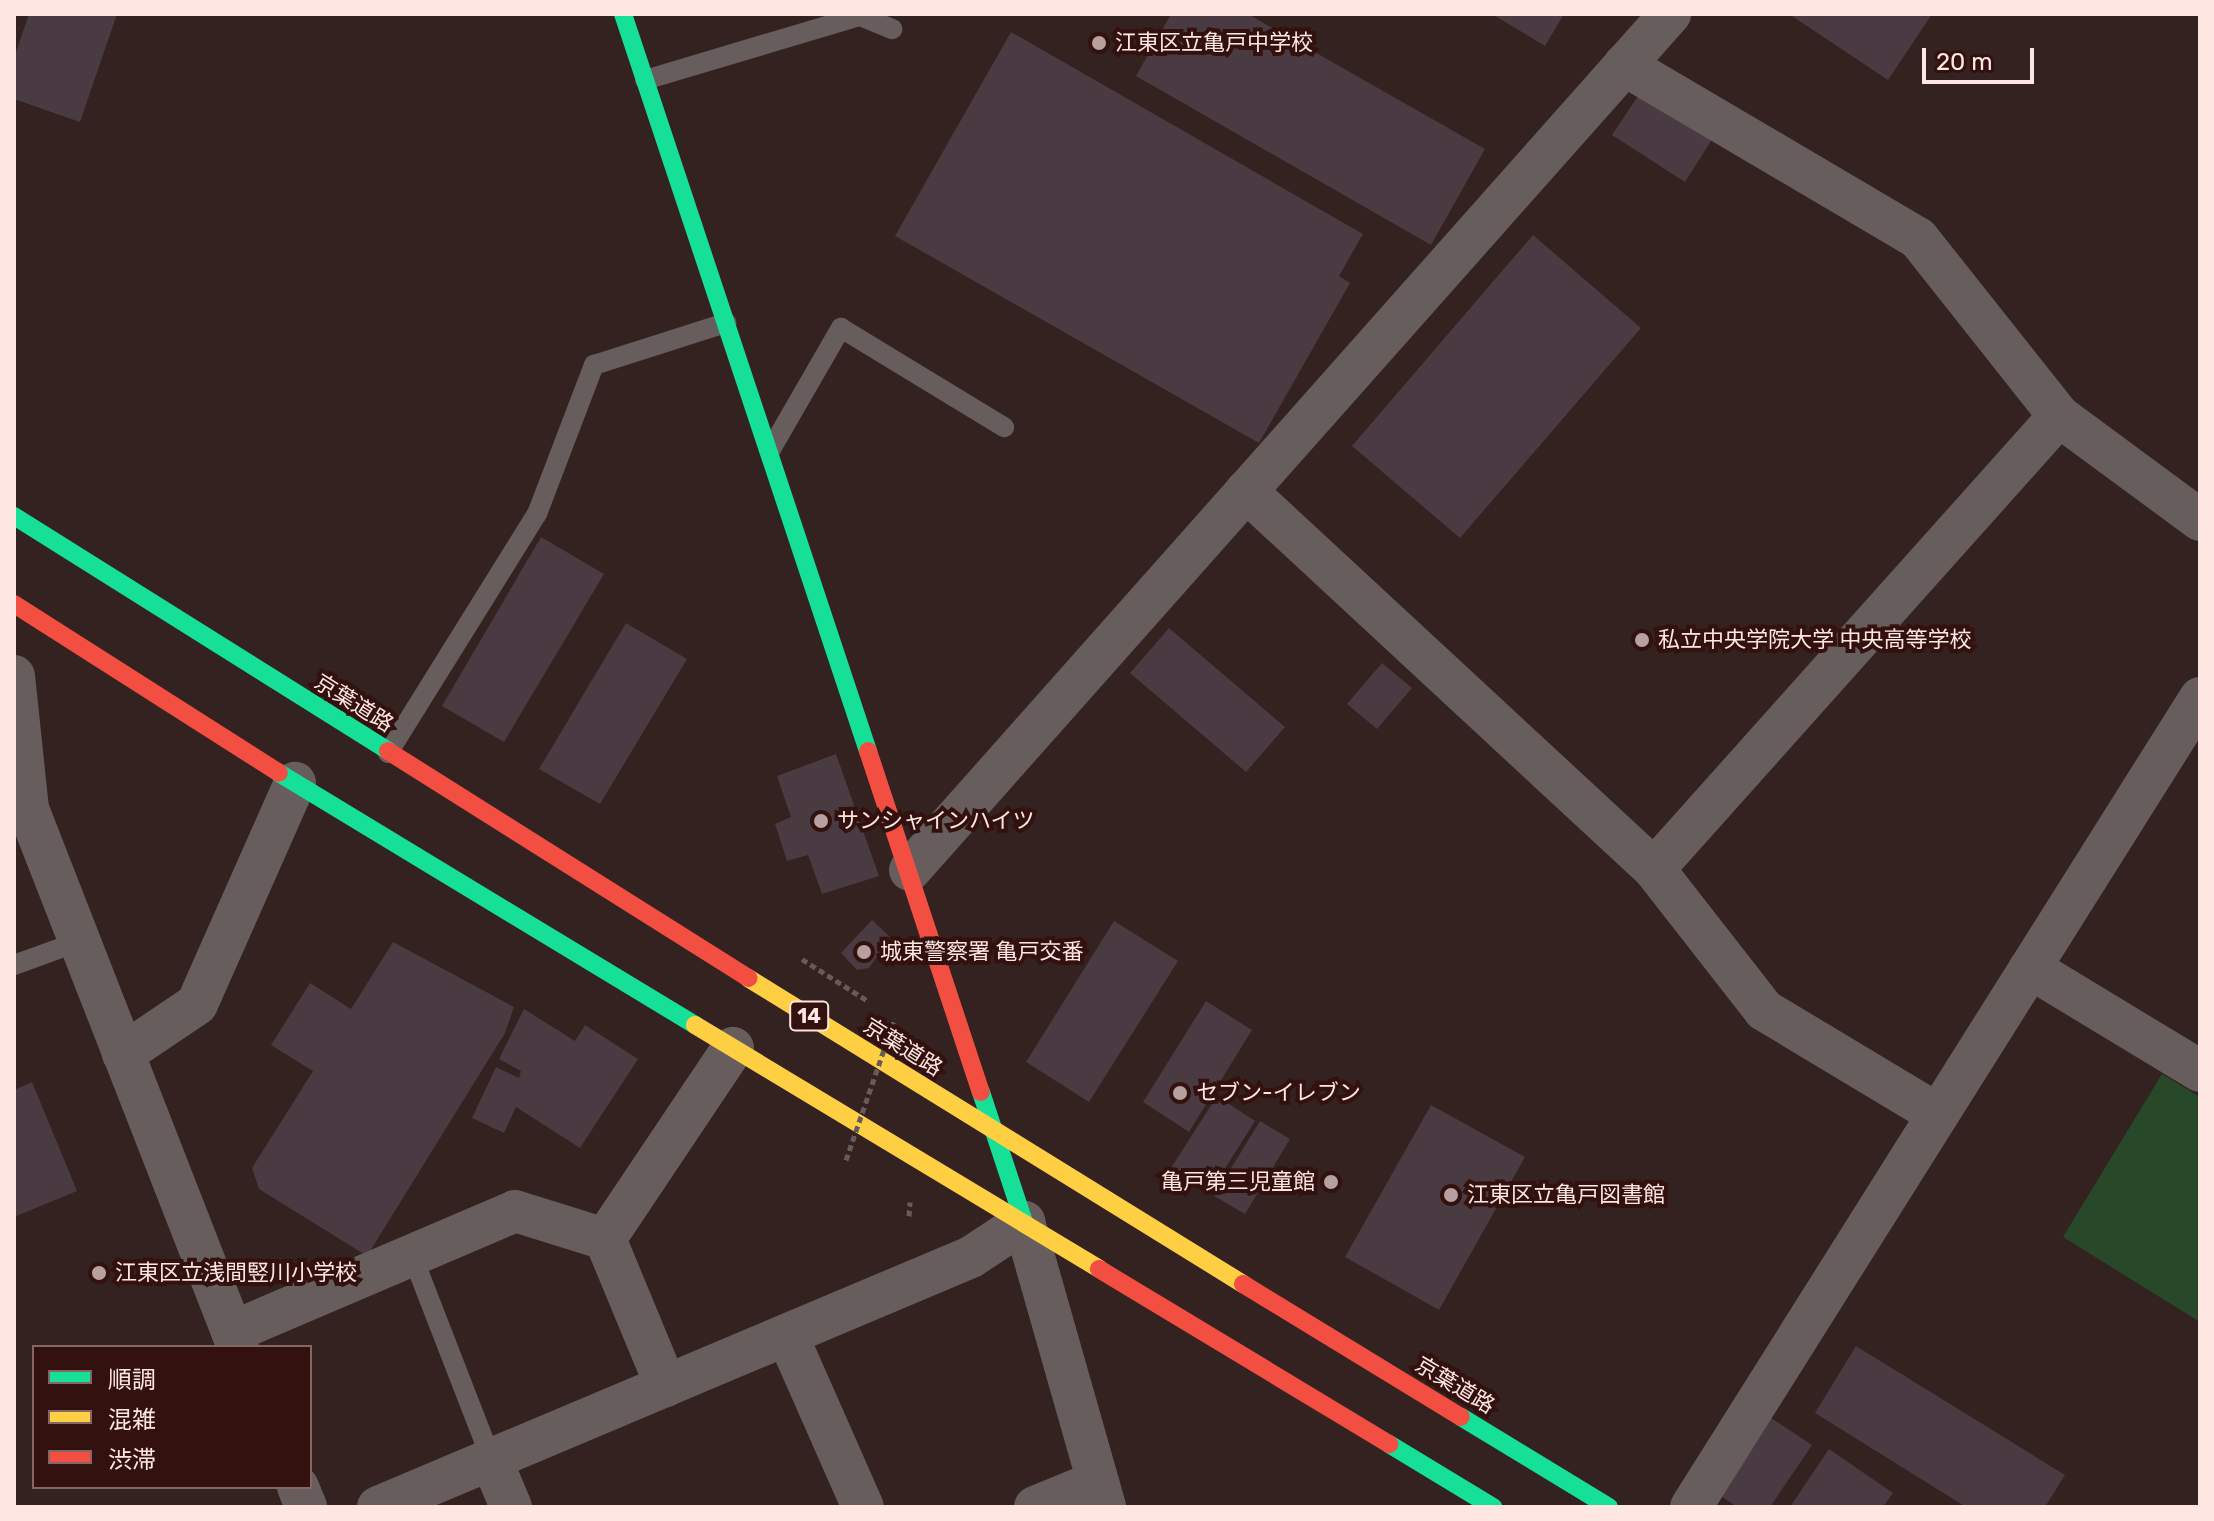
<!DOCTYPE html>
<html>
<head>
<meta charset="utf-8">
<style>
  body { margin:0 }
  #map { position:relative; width:2214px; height:1521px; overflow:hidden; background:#342220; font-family:Rubik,"Noto Sans JP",sans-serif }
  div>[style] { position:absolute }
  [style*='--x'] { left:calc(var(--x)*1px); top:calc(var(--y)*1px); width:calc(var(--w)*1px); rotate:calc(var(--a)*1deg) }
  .green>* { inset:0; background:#274929 }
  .building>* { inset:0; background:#4a3a41 }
  .path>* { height:5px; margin-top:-2.5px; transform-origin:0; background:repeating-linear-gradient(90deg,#675b5a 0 6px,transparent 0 10px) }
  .lane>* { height:20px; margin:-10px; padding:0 10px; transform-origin:10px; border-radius:10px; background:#665d5c }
  .street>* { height:42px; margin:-21px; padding:0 21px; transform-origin:21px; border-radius:21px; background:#665d5c }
  .fast>* { height:18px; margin:-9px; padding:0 9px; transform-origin:9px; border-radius:9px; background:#16e098 }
  .slow>* { height:18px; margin:-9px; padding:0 9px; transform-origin:9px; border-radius:9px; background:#ffcf43 }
  .jam>* { height:18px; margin:-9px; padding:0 9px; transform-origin:9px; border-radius:9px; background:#f24e42 }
  .path-bridge>* { height:5px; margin-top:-2.5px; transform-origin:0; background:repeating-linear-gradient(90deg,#675b5a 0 6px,transparent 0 10px) }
  .dots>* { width:22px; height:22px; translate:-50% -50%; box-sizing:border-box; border:4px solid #32110f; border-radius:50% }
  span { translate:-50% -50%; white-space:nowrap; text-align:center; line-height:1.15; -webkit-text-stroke:8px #32110f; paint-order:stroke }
  .shield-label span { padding:2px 6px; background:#32110f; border:2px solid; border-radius:6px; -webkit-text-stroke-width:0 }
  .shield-label { font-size:20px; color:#fee6e3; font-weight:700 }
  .poi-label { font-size:22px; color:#fee6e3 }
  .left { translate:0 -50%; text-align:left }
  .right { translate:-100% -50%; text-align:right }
  .street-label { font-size:22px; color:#fee6e3 }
  .frame { position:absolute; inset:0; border:16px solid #fee6e3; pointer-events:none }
  .legend { position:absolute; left:32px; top:1345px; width:280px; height:144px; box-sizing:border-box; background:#32110f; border:2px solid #846664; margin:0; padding:10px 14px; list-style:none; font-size:24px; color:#fee6e3 }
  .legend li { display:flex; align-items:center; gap:16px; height:40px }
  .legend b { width:40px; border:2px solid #846664 }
  .scale { position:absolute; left:1922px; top:48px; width:112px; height:36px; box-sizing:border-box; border:4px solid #fee6e3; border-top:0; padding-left:10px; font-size:24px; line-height:28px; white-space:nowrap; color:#fee6e3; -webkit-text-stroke:6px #32110f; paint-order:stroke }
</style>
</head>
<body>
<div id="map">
  <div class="green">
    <div style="clip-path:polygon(2162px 1074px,2200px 1097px,2200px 1322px,2063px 1237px)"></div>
  </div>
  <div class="building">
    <div style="clip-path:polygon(29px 14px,117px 14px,80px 122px,14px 99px,14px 58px)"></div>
    <div style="clip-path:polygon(1171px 14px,1248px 14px,1485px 149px,1431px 245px,1136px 76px)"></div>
    <div style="clip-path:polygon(1492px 14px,1564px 14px,1545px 46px)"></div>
    <div style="clip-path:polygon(1789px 14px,1932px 14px,1888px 80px)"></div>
    <div style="clip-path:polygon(1011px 32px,1363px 234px,1339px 276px,1350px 283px,1259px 443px,895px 236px)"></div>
    <div style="clip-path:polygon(1646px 84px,1718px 130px,1685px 182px,1612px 135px)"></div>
    <div style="clip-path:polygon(1533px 235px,1641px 328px,1460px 538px,1352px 446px)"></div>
    <div style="clip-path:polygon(541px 537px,604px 574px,504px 742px,442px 706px)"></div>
    <div style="clip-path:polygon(626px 623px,687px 659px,600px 804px,539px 769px)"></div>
    <div style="clip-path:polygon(1169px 628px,1285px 727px,1246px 772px,1130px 673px)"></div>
    <div style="clip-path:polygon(1382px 663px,1412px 688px,1377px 729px,1347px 704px)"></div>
    <div style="clip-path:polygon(836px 754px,879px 876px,822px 894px,808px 855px,787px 861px,775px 824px,791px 817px,777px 776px)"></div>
    <div style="clip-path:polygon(872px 920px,890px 937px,869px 968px,857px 970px,841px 953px)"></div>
    <div style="clip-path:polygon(1114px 921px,1178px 961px,1089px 1102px,1026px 1062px)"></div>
    <div style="clip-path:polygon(393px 942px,514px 1007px,505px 1033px,367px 1256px,259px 1189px,252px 1168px,313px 1071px,271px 1045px,310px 983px,351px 1009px)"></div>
    <div style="clip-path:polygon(1206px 1001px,1252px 1030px,1189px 1132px,1143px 1102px)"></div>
    <div style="clip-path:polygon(524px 1009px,575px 1041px,585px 1025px,638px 1059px,580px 1148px,516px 1107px,504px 1133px,472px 1118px,496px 1067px,519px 1078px,521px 1071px,499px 1059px)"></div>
    <div style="clip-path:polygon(32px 1082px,77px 1191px,14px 1217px,14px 1090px)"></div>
    <div style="clip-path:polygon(1217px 1096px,1255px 1121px,1210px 1192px,1171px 1168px)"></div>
    <div style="clip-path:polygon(1431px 1105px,1525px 1157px,1439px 1310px,1345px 1257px)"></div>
    <div style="clip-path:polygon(1260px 1121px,1290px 1139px,1245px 1214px,1214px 1196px)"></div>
    <div style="clip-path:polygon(1856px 1346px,2065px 1475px,2045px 1507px,1966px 1507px,1815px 1413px)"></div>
    <div style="clip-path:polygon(1771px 1418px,1812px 1445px,1770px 1507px,1737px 1507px,1718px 1494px)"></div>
    <div style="clip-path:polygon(1829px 1449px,1893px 1493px,1883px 1507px,1790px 1507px)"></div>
  </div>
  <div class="path">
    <div style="--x:802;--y:959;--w:78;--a:32.5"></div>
    <div style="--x:909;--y:1216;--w:14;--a:-86"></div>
  </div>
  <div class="lane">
    <div style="--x:645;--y:80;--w:224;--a:-16.6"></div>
    <div style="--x:860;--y:16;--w:35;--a:22"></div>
    <div style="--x:771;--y:449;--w:140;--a:-60"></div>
    <div style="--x:841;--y:328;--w:191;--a:31.3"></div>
    <div style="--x:388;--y:753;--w:282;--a:-58.1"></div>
    <div style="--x:537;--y:514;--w:160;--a:-69.1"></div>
    <div style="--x:594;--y:365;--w:139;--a:-17.7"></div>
    <div style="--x:14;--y:965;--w:70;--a:-20"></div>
    <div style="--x:412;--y:1255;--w:219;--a:68.8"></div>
  </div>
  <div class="street">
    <div style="--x:1624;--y:65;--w:341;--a:30.5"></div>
    <div style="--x:1918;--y:238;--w:227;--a:51.6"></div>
    <div style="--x:2059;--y:416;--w:175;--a:36.4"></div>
    <div style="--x:1246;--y:491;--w:556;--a:42.81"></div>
    <div style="--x:1654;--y:869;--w:179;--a:52"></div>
    <div style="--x:1764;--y:1010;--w:202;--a:31"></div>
    <div style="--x:14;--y:676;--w:134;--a:84"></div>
    <div style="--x:28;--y:809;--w:578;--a:68.68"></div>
    <div style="--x:1654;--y:869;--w:608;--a:-48.2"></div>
    <div style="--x:910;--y:870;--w:1145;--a:-48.4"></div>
    <div style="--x:2030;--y:968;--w:199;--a:31.2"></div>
    <div style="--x:123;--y:1054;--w:89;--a:-34"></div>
    <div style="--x:197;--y:1004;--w:242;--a:-66.1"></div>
    <div style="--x:232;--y:1332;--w:308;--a:-23.1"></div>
    <div style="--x:515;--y:1211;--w:94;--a:17.3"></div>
    <div style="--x:787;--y:1335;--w:188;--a:66.2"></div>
    <div style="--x:666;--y:1386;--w:159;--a:-112.5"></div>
    <div style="--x:605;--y:1239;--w:230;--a:-56.2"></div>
    <div style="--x:491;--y:1459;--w:52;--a:67.4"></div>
    <div style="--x:298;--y:1487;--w:22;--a:68"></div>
    <div style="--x:378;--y:1507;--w:644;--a:-22.86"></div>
    <div style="--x:971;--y:1257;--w:64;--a:-33.4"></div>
    <div style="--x:1024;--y:1222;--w:296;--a:74.1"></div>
    <div style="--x:1035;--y:1507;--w:66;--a:-22.3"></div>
    <div style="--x:1691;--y:1507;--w:956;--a:-57.82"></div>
  </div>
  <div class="fast">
    <div style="--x:623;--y:14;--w:777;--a:71.61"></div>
    <div style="--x:14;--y:516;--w:442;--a:32.1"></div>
    <div style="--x:279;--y:773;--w:486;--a:31.2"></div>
    <div style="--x:981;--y:1092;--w:137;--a:71.7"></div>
    <div style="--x:1461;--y:1417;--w:173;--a:31.3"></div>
    <div style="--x:1389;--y:1444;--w:122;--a:31.2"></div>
  </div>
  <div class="slow">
    <div style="--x:748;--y:978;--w:582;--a:31.72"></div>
    <div style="--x:695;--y:1025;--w:472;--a:31.1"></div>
  </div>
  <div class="jam">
    <div style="--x:14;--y:604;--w:314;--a:32.5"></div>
    <div style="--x:388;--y:751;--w:426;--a:32.2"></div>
    <div style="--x:868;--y:751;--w:359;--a:71.7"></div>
    <div style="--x:1099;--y:1269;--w:339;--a:31.1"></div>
    <div style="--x:1243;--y:1284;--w:255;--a:31.4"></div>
  </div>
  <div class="path-bridge">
    <div style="--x:846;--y:1160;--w:150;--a:-71"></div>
  </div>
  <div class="dots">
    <div style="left:1099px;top:43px;background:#b7a19f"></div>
    <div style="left:1642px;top:640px;background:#b7a19f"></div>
    <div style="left:821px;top:821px;background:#b7a19f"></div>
    <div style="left:864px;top:952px;background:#b7a19f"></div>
    <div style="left:1180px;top:1093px;background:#b7a19f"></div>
    <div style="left:1331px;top:1182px;background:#b7a19f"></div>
    <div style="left:1451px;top:1195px;background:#b7a19f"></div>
    <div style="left:99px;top:1273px;background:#b7a19f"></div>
  </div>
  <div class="shield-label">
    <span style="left:809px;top:1016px">14</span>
  </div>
  <div class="poi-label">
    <span class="left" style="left:1115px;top:43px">江東区立亀戸中学校</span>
    <span class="left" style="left:1658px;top:640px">私立中央学院大学 中央高等学校</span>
    <span class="left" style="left:837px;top:821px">サンシャインハイツ</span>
    <span class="left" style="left:880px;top:952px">城東警察署 亀戸交番</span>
    <span class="left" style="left:1196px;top:1093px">セブン-イレブン</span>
    <span class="right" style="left:1315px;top:1182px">亀戸第三児童館</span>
    <span class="left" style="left:1467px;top:1195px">江東区立亀戸図書館</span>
    <span class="left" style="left:115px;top:1273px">江東区立浅間竪川小学校</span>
  </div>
  <div class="street-label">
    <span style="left:354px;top:703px;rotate:32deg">京葉道路</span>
    <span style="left:903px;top:1047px;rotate:32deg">京葉道路</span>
    <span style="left:1455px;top:1385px;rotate:31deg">京葉道路</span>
  </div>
  <div class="frame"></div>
  <ul class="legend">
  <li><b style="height:10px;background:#16e098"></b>順調</li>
  <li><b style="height:10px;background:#ffcf43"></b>混雑</li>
  <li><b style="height:10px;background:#f24e42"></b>渋滞</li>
  </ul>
  <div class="scale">20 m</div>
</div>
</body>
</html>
